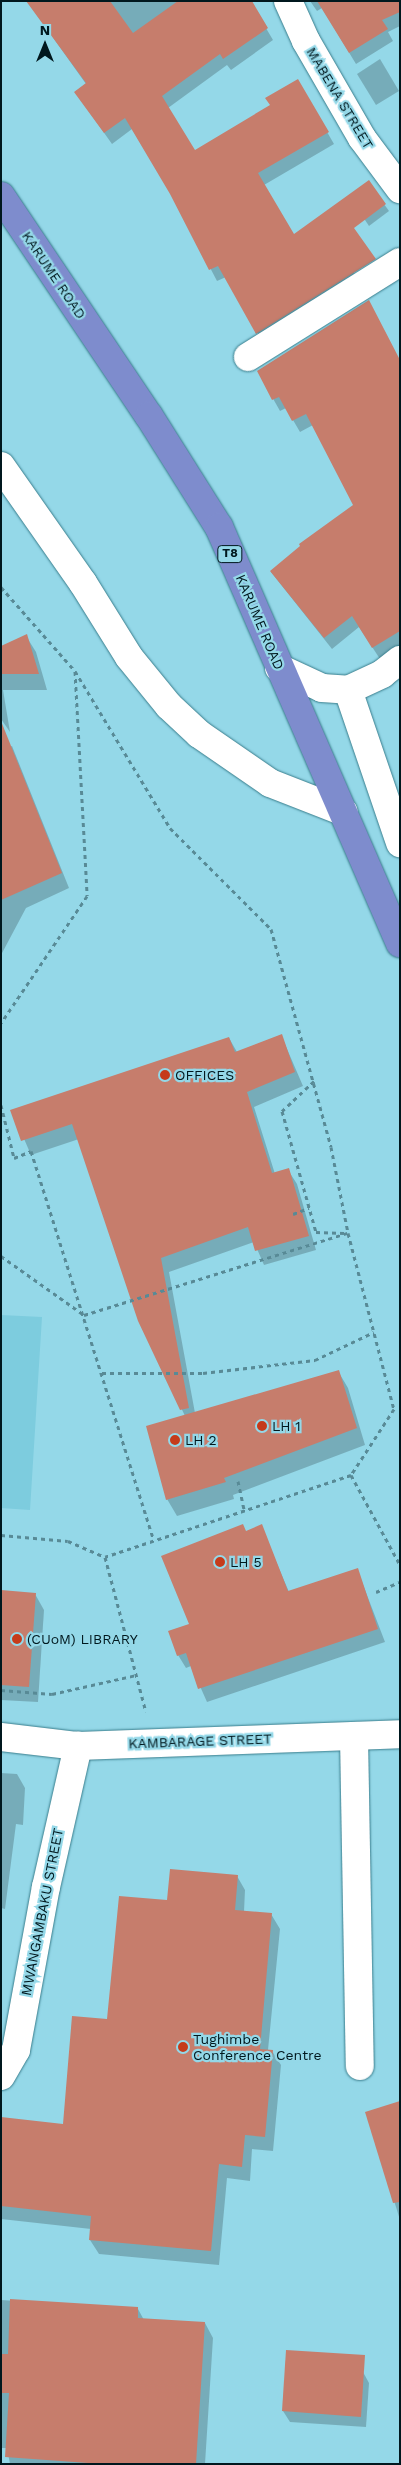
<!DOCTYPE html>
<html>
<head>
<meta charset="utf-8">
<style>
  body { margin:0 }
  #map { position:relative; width:401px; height:2465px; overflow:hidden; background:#94d8e8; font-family:"Work Sans",sans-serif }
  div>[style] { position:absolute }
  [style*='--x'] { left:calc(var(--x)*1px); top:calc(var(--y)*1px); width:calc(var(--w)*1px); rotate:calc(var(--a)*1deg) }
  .built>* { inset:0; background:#7dccde }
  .shadow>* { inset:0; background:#0003 }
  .building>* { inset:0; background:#c67d6c }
  .path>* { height:3px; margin-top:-1.5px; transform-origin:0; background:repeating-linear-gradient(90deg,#588a96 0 4px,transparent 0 8px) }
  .roads { filter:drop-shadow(0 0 1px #397d8c) drop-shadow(0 0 1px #397d8c) }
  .minor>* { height:28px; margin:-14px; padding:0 14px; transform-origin:14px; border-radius:14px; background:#fff }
  .highway>* { height:28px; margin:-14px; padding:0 14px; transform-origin:14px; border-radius:14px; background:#7e8ccd }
  .dots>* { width:14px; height:14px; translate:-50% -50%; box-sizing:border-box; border:2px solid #94d8e8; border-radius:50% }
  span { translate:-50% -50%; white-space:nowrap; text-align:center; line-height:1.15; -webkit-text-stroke:4.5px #94d8e8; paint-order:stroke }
  .shield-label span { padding:1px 4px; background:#94d8e8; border:1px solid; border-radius:4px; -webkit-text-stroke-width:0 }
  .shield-label { font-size:12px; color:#00181e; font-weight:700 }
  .street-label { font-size:14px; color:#00181e }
  .poi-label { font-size:14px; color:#00181e }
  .left { translate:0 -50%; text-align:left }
  .frame { position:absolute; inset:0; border:2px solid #00181e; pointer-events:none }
  .north { position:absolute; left:20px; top:20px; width:50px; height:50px; -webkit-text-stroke:4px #94d8e8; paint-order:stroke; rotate:0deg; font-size:14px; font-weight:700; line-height:20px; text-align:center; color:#00181e }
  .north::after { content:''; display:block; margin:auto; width:18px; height:22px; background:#00181e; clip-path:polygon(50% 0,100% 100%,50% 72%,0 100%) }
</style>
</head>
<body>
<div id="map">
  <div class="built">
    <div style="clip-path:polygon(1px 1315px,42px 1317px,30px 1510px,1px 1508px)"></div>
  </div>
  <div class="shadow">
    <div style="clip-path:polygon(27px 1px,250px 1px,273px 40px,231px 70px,227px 65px,168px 108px,194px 152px,271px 106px,297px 80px,334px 144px,264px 185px,293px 236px,330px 225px,360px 284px,264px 344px,226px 277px,217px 281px,173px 197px,132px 129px,112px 144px,75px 92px,86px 84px)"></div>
    <div style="clip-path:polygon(310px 1px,400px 1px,400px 26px,388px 32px,393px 41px,356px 64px,322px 8px,317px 11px)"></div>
    <div style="clip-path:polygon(380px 59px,399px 91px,376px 105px,357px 74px)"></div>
    <div style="clip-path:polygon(368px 182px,389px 211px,369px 226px,353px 202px)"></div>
    <div style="clip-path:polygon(258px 372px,400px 384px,400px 647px,380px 659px,359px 627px,332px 649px,271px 572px,354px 505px,313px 425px,300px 432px,286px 408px,280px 411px)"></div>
    <div style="clip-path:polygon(26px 636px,36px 652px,47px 690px,3px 690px,10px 732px,1px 719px,1px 647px)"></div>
    <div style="clip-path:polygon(12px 746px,69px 888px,26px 908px,1px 955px,1px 750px)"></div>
    <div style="clip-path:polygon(281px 1035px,303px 1086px,254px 1107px,275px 1174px,288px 1170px,297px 1184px,316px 1250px,264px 1265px,254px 1242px,169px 1272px,195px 1413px,338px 1371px,348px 1388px,365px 1445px,233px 1495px,234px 1499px,177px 1516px,167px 1499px,185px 1416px,140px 1321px,79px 1139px,31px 1155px,12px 1111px,229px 1038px,237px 1052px)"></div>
    <div style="clip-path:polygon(261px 1526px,289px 1592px,357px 1569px,385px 1642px,207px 1702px,191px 1666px,186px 1668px,178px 1655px,190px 1625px,246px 1532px)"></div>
    <div style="clip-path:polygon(1px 1592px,35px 1594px,44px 1610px,38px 1702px,1px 1700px)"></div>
    <div style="clip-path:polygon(1px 1773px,17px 1774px,25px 1788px,23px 1825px,16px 1824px,5px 1909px,1px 1908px)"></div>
    <div style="clip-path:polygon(237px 1876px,245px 1890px,244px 1912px,271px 1914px,280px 1929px,268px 2050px,272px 2051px,281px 2065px,273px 2151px,252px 2149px,250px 2181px,227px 2178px,219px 2265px,99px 2254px,90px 2240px,91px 2229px,1px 2219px,1px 2118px,64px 2125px,108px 2021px,168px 1901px)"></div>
    <div style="clip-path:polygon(400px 2103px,400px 2220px,367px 2113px)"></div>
    <div style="clip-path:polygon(1px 2300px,138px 2309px,144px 2320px,205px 2323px,213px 2338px,205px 2464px,10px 2464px,7px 2448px,1px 2448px)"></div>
    <div style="clip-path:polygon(287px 2351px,363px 2372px,369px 2383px,366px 2427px,290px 2422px,283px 2411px)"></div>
  </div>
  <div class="building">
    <div style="clip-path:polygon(26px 1px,110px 1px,133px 33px,178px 1px,252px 1px,268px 28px,223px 59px,220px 54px,162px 96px,195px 150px,270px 105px,265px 98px,298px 79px,329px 132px,258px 173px,294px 234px,369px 180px,386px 204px,354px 228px,376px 259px,256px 334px,218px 266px,209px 270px,170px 194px,125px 118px,104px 133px,74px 92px,86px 83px)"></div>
    <div style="clip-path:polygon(317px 1px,400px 1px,400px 12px,382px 20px,388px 29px,349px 53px)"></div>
    <div style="clip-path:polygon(369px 300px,400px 360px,400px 631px,372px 648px,352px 616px,324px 638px,270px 571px,300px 546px,299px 544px,353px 505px,306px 414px,292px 421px,279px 397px,272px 400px,257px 371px)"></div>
    <div style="clip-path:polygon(27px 634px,39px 674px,1px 674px,1px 646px)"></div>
    <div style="clip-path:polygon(1px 721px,62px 873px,1px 900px)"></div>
    <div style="clip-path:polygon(282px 1034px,295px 1072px,247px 1092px,272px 1173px,289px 1168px,309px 1236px,255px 1251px,248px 1227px,161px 1258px,189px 1408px,180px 1410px,138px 1321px,72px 1124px,21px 1141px,10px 1110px,229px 1037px,235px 1052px)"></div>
    <div style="clip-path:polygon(339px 1370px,357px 1428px,224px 1478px,226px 1482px,166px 1500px,146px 1426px)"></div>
    <div style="clip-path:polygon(243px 1524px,246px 1531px,262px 1524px,288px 1591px,358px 1568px,378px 1629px,198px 1689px,186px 1653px,177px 1656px,168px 1631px,189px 1624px,161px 1556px)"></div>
    <div style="clip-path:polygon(1px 1590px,36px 1593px,29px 1687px,1px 1685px)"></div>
    <div style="clip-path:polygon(170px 1869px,238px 1875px,235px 1910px,272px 1913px,260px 2049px,273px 2050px,265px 2137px,245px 2135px,242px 2167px,219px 2164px,211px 2251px,89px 2240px,91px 2216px,1px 2206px,1px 2117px,63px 2124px,72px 2016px,107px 2019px,119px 1896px,167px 1900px)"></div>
    <div style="clip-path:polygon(400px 2101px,400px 2202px,393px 2203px,365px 2112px)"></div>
    <div style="clip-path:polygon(10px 2299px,138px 2307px,138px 2318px,205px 2322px,196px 2464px,102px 2464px,5px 2457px,9px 2393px,1px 2393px,1px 2354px,8px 2354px)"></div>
    <div style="clip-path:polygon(286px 2350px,365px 2355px,361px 2417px,282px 2411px)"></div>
  </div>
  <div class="path">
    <div style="--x:1;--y:587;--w:112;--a:48.6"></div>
    <div style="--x:75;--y:671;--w:225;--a:86.9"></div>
    <div style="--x:87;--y:896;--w:153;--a:124.1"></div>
    <div style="--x:75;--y:671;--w:184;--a:58.8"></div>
    <div style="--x:170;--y:828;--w:143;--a:45"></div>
    <div style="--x:271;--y:929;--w:226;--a:74.6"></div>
    <div style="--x:331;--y:1147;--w:88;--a:78.8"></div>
    <div style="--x:348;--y:1233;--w:182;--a:75.4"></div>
    <div style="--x:394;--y:1409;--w:79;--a:123.1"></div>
    <div style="--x:351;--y:1475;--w:259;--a:161.6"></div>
    <div style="--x:105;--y:1557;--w:160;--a:75.2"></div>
    <div style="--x:314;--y:1081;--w:44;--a:136.8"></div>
    <div style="--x:282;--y:1111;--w:126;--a:74.3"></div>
    <div style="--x:316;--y:1232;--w:28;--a:2"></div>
    <div style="--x:1;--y:1105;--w:55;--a:76.2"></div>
    <div style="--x:14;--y:1158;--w:18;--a:-22"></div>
    <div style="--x:31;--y:1151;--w:407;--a:72.5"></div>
    <div style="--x:293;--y:1214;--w:17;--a:-21"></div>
    <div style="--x:1;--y:1256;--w:102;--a:35.4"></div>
    <div style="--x:84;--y:1315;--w:276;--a:-17.3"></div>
    <div style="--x:102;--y:1373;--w:101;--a:0"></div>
    <div style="--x:203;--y:1373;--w:113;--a:-6.6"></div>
    <div style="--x:315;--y:1360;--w:65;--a:-25.4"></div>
    <div style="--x:351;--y:1475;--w:102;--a:61.4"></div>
    <div style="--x:238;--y:1481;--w:29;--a:78"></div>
    <div style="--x:1;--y:1535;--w:67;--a:5.1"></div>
    <div style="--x:68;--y:1541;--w:40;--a:23.4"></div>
    <div style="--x:376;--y:1592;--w:26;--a:-23"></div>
    <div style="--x:1;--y:1690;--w:51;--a:4.5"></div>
    <div style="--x:52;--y:1694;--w:86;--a:-12.7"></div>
  </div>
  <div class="roads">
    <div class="minor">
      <div style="--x:288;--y:1;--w:44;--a:65.8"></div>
      <div style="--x:306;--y:41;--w:112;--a:60"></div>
      <div style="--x:362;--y:138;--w:64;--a:53.3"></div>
      <div style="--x:248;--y:357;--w:179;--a:-32"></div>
      <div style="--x:1;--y:466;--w:143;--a:55"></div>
      <div style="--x:83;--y:583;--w:87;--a:58.1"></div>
      <div style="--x:129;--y:657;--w:63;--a:50.8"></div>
      <div style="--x:169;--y:706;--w:41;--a:43"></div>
      <div style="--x:199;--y:734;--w:86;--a:34.6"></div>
      <div style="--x:270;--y:783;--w:79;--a:21.4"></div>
      <div style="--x:279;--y:668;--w:47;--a:24.9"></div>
      <div style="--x:322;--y:688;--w:26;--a:4"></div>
      <div style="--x:348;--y:690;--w:38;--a:-25"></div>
      <div style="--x:382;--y:674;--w:23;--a:-38"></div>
      <div style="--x:348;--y:690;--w:162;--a:71.2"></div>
      <div style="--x:354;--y:1736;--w:330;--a:89"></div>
      <div style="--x:1;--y:1737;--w:78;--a:6.7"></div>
      <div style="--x:78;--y:1746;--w:322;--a:-2.1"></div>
      <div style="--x:1;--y:2076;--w:30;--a:-60"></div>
      <div style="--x:16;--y:2050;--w:166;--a:-79.6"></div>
      <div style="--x:46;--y:1887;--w:145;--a:-77.2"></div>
    </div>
    <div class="highway">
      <div style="--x:1;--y:196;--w:265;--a:56.1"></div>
      <div style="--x:149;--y:416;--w:131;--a:57.8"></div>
      <div style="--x:219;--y:527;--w:454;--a:66.5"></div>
    </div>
  </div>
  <div class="dots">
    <div style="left:165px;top:1075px;background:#c53b1b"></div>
    <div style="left:262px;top:1426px;background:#c53b1b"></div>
    <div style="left:175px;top:1440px;background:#c53b1b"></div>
    <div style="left:220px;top:1562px;background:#c53b1b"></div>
    <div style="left:17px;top:1639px;background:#c53b1b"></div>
    <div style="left:183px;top:2047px;background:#c53b1b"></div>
  </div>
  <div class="shield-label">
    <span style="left:230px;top:554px">T8</span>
  </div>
  <div class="street-label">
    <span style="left:340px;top:98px;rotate:59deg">MABENA STREET</span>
    <span style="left:54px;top:275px;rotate:56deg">KARUME ROAD</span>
    <span style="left:260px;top:622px;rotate:67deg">KARUME ROAD</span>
    <span style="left:200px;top:1741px;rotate:-2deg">KAMBARAGE STREET</span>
    <span style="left:42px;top:1912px;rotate:-79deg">MWANGAMBAKU STREET</span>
  </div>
  <div class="poi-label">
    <span class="left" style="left:175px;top:1075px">OFFICES</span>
    <span class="left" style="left:272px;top:1426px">LH 1</span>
    <span class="left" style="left:185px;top:1440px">LH 2</span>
    <span class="left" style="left:230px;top:1562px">LH 5</span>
    <span class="left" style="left:27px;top:1639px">(CUoM) LIBRARY</span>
    <span class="left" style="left:193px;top:2047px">Tughimbe<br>Conference Centre</span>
  </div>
  <div class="frame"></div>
  <div class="north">N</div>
</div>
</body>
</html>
